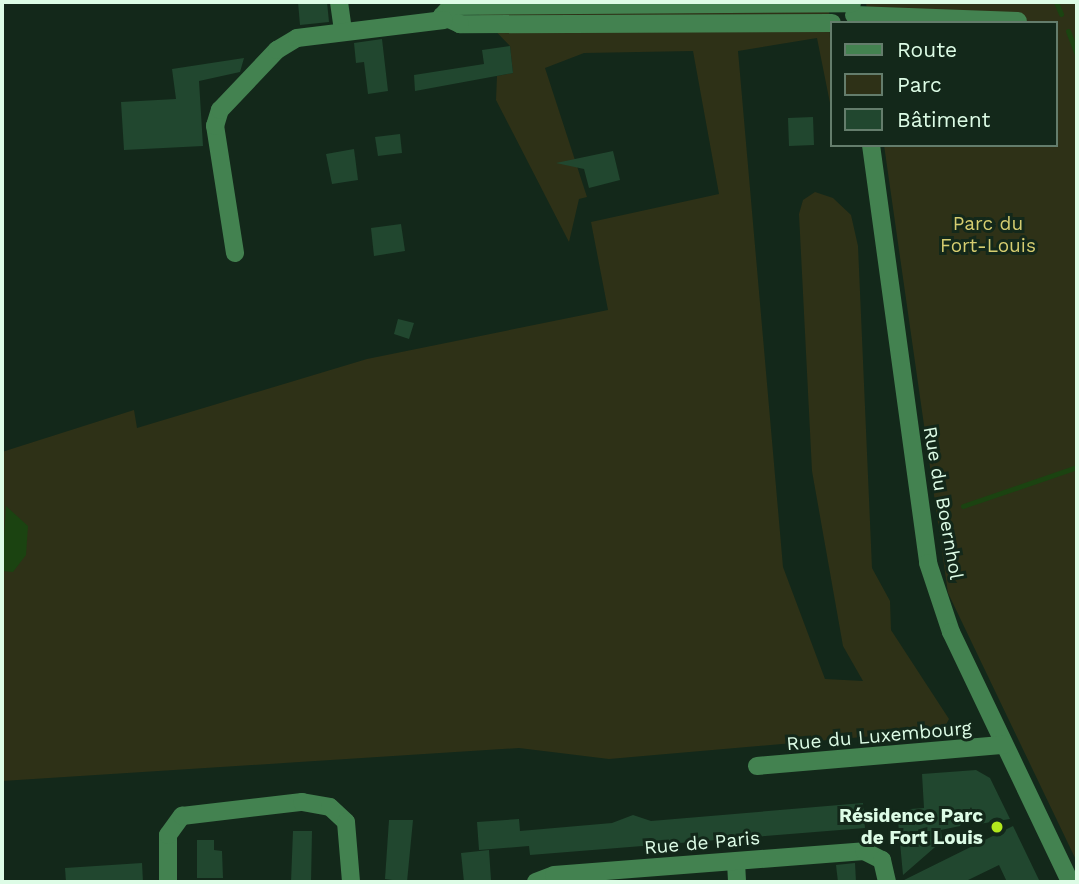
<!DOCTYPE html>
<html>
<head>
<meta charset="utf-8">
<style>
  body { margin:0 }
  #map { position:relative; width:1079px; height:884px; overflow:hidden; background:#13281a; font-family:"Work Sans",sans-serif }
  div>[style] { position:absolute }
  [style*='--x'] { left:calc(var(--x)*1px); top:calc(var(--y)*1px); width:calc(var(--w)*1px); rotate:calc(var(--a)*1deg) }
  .green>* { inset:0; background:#2e3117 }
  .water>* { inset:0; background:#1b4311 }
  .stream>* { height:5px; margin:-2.5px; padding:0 2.5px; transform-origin:2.5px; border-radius:2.5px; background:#1b4311 }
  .building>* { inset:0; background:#21472f }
  .minor>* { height:18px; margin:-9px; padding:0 9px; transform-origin:9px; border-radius:9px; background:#438250 }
  .dots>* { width:19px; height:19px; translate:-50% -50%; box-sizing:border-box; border:4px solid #13281a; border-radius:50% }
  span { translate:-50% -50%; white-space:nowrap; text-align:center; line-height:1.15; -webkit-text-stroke:6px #13281a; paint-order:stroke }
  .park-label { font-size:19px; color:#d5cd70 }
  .street-label { font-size:19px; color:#ddfce6 }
  .poi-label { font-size:19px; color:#ddfce6; font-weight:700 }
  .right { translate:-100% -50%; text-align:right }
  .frame { position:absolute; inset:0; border:4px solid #ddfce6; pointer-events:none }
  .legend { position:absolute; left:830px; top:21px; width:228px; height:126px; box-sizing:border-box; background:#13281a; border:2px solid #647d6c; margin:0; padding:9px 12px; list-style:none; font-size:21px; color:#ddfce6 }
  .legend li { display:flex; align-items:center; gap:14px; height:35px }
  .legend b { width:35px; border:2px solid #647d6c }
</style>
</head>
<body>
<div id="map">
  <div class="green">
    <div style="clip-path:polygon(454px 2px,829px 2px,832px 113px,817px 38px,738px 51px,783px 567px,825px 679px,863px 681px,843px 646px,812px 471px,799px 214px,803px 200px,815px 192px,833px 198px,851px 215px,858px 246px,872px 568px,890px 601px,891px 630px,949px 719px,943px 730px,609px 759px,519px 748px,2px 781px,2px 452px,134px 410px,137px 428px,367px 359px,608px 310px,591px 222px,719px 194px,693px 51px,584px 53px,545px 68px,587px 197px,579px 199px,569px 242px,496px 100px,497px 76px,513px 73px,510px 46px,480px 15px)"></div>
    <div style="clip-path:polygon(866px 2px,1077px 2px,1077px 862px,948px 593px,884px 145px,1056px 145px,1056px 23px,868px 23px)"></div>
  </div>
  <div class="water">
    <div style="clip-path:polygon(6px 506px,28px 526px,26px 555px,13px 572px,2px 571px)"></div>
  </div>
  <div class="stream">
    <div style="--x:1056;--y:2;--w:13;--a:67"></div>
    <div style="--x:1068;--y:31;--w:26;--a:69"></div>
    <div style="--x:963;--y:506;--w:120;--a:-18.9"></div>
    <div style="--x:943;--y:513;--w:4;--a:-27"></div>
  </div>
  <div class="building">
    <div style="clip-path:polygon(298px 2px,327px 2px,329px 22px,300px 25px)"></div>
    <div style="clip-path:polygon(382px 39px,388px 91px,368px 94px,364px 62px,356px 63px,354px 43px)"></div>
    <div style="clip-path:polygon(510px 46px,513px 73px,415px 91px,414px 75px,484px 64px,482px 50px)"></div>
    <div style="clip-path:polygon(244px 58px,240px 72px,199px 81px,203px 146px,124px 150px,121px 102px,176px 99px,172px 69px)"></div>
    <div style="clip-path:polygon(813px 117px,814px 145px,789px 146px,788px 118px)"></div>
    <div style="clip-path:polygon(400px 134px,402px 153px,378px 156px,375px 137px)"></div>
    <div style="clip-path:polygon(354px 149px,358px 180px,332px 184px,326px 154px)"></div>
    <div style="clip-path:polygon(613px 151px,620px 180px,589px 188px,584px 169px,556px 163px)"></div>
    <div style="clip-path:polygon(401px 224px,405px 251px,374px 256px,371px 228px)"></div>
    <div style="clip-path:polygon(398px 319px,414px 323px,409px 339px,394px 334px)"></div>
    <div style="clip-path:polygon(976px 770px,990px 778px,1010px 819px,979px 824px,971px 807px,960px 826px,941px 830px,942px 841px,903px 875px,897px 810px,924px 808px,922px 774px)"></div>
    <div style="clip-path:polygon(863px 803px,865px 828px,530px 855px,529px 846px,479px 850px,477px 822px,519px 819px,520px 831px,612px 823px,633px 815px,651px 821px)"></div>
    <div style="clip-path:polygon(389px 820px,413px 820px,407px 882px,385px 879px)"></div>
    <div style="clip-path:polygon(1013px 826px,1040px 882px,1007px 882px,999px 865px,964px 882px,900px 882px)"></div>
    <div style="clip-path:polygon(293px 831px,312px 831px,311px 882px,291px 882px)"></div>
    <div style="clip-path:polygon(197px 840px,214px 840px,214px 850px,222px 851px,223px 878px,197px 878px)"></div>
    <div style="clip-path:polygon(489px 850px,491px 880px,464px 882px,461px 853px)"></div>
    <div style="clip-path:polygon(142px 863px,143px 882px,66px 882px,65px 868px)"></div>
    <div style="clip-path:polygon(855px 863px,856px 882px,838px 882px,836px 865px)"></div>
  </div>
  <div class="minor">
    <div style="--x:339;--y:2;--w:30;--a:82"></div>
    <div style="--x:854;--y:15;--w:164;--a:2.1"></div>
    <div style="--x:832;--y:23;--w:372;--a:179.8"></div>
    <div style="--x:460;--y:24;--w:20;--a:-156"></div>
    <div style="--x:442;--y:16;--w:13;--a:-48"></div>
    <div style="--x:451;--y:6;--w:401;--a:-0.4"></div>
    <div style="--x:871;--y:145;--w:422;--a:82.2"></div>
    <div style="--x:928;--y:563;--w:73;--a:71.6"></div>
    <div style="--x:951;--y:632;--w:277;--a:64.5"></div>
    <div style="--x:235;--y:253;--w:129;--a:-98.9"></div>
    <div style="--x:215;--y:126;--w:17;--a:-73"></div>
    <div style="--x:220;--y:110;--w:83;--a:-46.5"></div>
    <div style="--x:277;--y:50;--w:23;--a:-31"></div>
    <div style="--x:297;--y:38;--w:148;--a:-7"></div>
    <div style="--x:757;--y:766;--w:248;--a:-4.9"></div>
    <div style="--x:736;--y:862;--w:20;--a:87"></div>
    <div style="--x:168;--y:882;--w:47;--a:-90"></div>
    <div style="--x:168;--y:835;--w:24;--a:-54"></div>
    <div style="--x:182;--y:816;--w:121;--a:-6.7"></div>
    <div style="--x:302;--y:802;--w:28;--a:10"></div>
    <div style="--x:330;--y:807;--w:22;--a:43"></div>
    <div style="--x:346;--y:822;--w:60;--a:85.2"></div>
    <div style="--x:536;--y:882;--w:19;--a:-21"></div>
    <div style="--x:554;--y:875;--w:311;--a:-4.4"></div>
    <div style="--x:864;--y:851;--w:20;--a:27"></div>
    <div style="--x:882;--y:860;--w:23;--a:77"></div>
  </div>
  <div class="dots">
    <div style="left:997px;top:827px;background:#b2e81d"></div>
  </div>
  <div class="park-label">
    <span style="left:988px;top:235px">Parc du<br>Fort-Louis</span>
  </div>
  <div class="street-label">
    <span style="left:943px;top:503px;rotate:80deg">Rue du Boernhol</span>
    <span style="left:879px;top:736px;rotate:-5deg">Rue du Luxembourg</span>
    <span style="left:702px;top:843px;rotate:-5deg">Rue de Paris</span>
  </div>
  <div class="poi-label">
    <span class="right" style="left:983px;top:827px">Résidence Parc<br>de Fort Louis</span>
  </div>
  <div class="frame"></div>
  <ul class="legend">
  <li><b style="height:9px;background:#438250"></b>Route</li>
  <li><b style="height:19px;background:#2e3117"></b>Parc</li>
  <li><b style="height:19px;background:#21472f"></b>Bâtiment</li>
  </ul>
</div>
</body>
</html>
